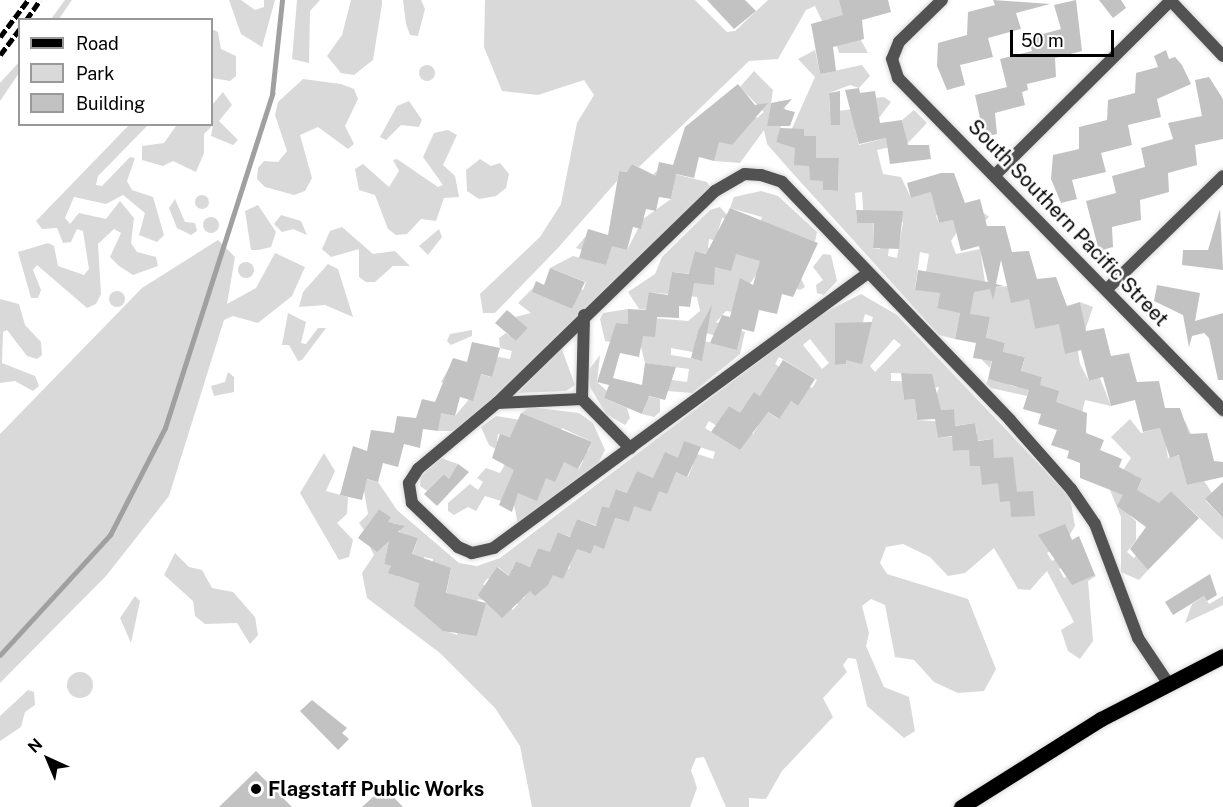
<!DOCTYPE html>
<html>
<head>
<meta charset="utf-8">
<style>
  body { margin:0 }
  #map { position:relative; width:1223px; height:807px; overflow:hidden; background:#fff; font-family:"Public Sans",sans-serif }
  div>[style] { position:absolute }
  [style*='--x'] { left:calc(var(--x)*1px); top:calc(var(--y)*1px); width:calc(var(--w)*1px); rotate:calc(var(--a)*1deg) }
  .green>* { inset:0; background:#d9d9d9 }
  .round { border-radius:50% }
  .stream>* { height:4.5px; margin:-2.25px; padding:0 2.25px; transform-origin:2.25px; border-radius:2.25px; background:#a0a0a0 }
  .building>* { inset:0; background:#c2c2c2 }
  .roads { filter:drop-shadow(0 0 2px #dbdbdb) drop-shadow(0 0 2px #dbdbdb) }
  .street>* { height:12px; margin:-6px; padding:0 6px; transform-origin:6px; border-radius:6px; background:#525252 }
  .primary>* { height:15px; margin:-7.5px; padding:0 7.5px; transform-origin:7.5px; border-radius:7.5px; background:#000 }
  .rail>* { height:4.5px; margin-top:-2.25px; transform-origin:0; background:repeating-linear-gradient(90deg,#000 0 9px,transparent 0 12px) }
  .dots>* { width:16px; height:16px; translate:-50% -50%; box-sizing:border-box; border:3px solid #fff; border-radius:50% }
  span { translate:-50% -50%; white-space:nowrap; text-align:center; line-height:1.15; -webkit-text-stroke:5px #fff; paint-order:stroke }
  .street-label { font-size:20px; color:#000 }
  .poi-label { font-size:20px; color:#000; font-weight:700 }
  .left { translate:0 -50%; text-align:left }
  .legend { position:absolute; left:18px; top:18px; width:195px; height:108px; box-sizing:border-box; background:#fff; border:2px solid #999; margin:0; padding:8px 10px; list-style:none; font-size:18px; color:#000 }
  .legend li { display:flex; align-items:center; gap:12px; height:30px }
  .legend b { width:30px; border:2px solid #999 }
  .north { position:absolute; left:18px; top:729px; width:60px; height:60px; -webkit-text-stroke:4px #fff; paint-order:stroke; rotate:316deg; font-size:16px; font-weight:700; line-height:24px; text-align:center; color:#000 }
  .north::after { content:''; display:block; margin:auto; width:21px; height:27px; background:#000; clip-path:polygon(50% 0,100% 100%,50% 72%,0 100%) }
  .scale { position:absolute; left:1010px; top:30px; width:104px; height:27px; box-sizing:border-box; border:3px solid #000; border-top:0; padding-left:8px; font-size:18px; line-height:21px; white-space:nowrap; color:#000; -webkit-text-stroke:4px #fff; paint-order:stroke }
</style>
</head>
<body>
<div id="map">
  <div class="green">
    <div style="clip-path:polygon(65px 0,72px 0,59px 19px,51px 19px)"></div>
    <div style="clip-path:polygon(229px 0,241px 0,255px 10px,264px 7px,264px 0,275px 0,262px 47px,241px 34px)"></div>
    <div style="clip-path:polygon(297px 0,320px 0,310px 11px,309px 63px,292px 59px)"></div>
    <div style="clip-path:polygon(351px 0,382px 0,382px 4px,373px 60px,354px 75px,341px 73px,327px 56px,342px 35px)"></div>
    <div style="clip-path:polygon(403px 0,421px 0,425px 9px,418px 36px,410px 35px,406px 24px)"></div>
    <div style="clip-path:polygon(485px 0,695px 0,727px 32px,735px 31px,768px 0,839px 0,868px 53px,839px 53px,829px 19px,822px 21px,815px 6px,806px 10px,778px 59px,749px 61px,639px 167px,632px 164px,628px 172px,619px 171px,617px 181px,557px 249px,495px 313px,483px 313px,480px 294px,540px 237px,561px 204px,577px 123px,594px 95px,584px 80px,538px 95px,502px 91px,484px 47px)"></div>
    <div style="clip-path:polygon(212px 29px,218px 32px,221px 49px,236px 56px,236px 76px,230px 81px,212px 78px)"></div>
    <div style="clip-path:polygon(evenodd,815px 50px,820px 74px,862px 65px,870px 76px,859px 88px,850px 85px,829px 93px,830px 112px,877px 106px,876px 98px,884px 97px,891px 102px,878px 119px,855px 128px,859px 145px,905px 133px,902px 120px,914px 110px,927px 123px,908px 143px,877px 150px,883px 174px,901px 177px,911px 198px,957px 184px,936px 216px,939px 223px,984px 213px,989px 217px,980px 225px,961px 226px,951px 241px,956px 254px,980px 249px,986px 289px,1007px 286px,1039px 296px,1032px 312px,1035px 329px,1083px 318px,1080px 302px,1093px 307px,1078px 351px,1080px 364px,1089px 381px,1100px 378px,1111px 406px,1085px 400px,1081px 418px,1036px 396px,1042px 377px,1034px 375px,1027px 396px,991px 388px,986px 384px,988px 379px,997px 380px,1005px 343px,996px 341px,990px 368px,982px 360px,990px 317px,968px 320px,963px 298px,955px 339px,939px 335px,788px 168px,767px 144px,764px 130px,740px 163px,714px 161px,716px 141px,732px 145px,742px 103px,757px 118px,764px 112px,740px 87px,754px 71px,773px 90px,768px 122px,776px 123px,779px 100px,786px 110px,776px 142px,785px 144px,815px 77px,798px 59px,815px 50px,796px 129px,804px 129px,802px 165px,796px 129px,815px 50px,809px 136px,816px 136px,816px 180px,810px 180px,809px 136px,815px 50px,824px 158px,839px 158px,838px 191px,823px 190px,824px 158px,815px 50px,862px 192px,864px 223px,857px 223px,855px 193px,862px 192px,815px 50px,874px 211px,881px 211px,880px 249px,873px 248px,874px 211px,815px 50px,892px 221px,903px 222px,897px 258px,888px 256px,892px 221px,815px 50px,920px 252px,929px 254px,923px 291px,915px 289px,920px 252px,815px 50px,944px 276px,948px 310px,937px 307px,944px 276px,815px 50px,1017px 355px,1025px 357px,1017px 387px,1009px 385px,1017px 355px)"></div>
    <div style="clip-path:polygon(19px 62px,19px 73px,0 101px,0 83px)"></div>
    <div class="round" style="left:419px;top:65px;width:16px;height:16px"></div>
    <div style="clip-path:polygon(303px 79px,341px 84px,354px 89px,358px 99px,345px 126px,354px 144px,348px 149px,318px 127px,300px 135px,312px 178px,305px 191px,294px 195px,265px 187px,257px 179px,258px 168px,264px 161px,278px 162px,287px 151px,275px 115px,278px 102px)"></div>
    <div style="clip-path:polygon(223px 92px,232px 105px,219px 121px,238px 140px,233px 145px,211px 136px,213px 125px,204px 134px,204px 153px,196px 172px,173px 161px,163px 166px,142px 160px,142px 146px,164px 143px,176px 126px,212px 124px,212px 105px)"></div>
    <div style="clip-path:polygon(409px 101px,422px 120px,419px 127px,401px 125px,386px 140px,380px 137px,397px 106px)"></div>
    <div style="clip-path:polygon(129px 125px,147px 126px,98px 176px,96px 185px,102px 186px,130px 157px,135px 158px,127px 181px,132px 190px,153px 197px,164px 235px,157px 242px,139px 235px,145px 213px,123px 195px,106px 204px,74px 197px,65px 218px,70px 224px,79px 213px,106px 219px,120px 201px,134px 218px,131px 243px,137px 252px,156px 257px,158px 266px,133px 275px,119px 266px,110px 257px,121px 233px,114px 229px,98px 244px,101px 294px,96px 304px,87px 308px,37px 265px,33px 270px,41px 290px,38px 298px,31px 298px,18px 252px,48px 243px,54px 246px,58px 266px,84px 275px,89px 269px,83px 231px,77px 229px,71px 242px,63px 243px,57px 228px,42px 229px,36px 221px)"></div>
    <div style="clip-path:polygon(448px 130px,457px 135px,443px 165px,455px 176px,459px 197px,444px 198px,436px 221px,421px 219px,407px 234px,396px 235px,388px 229px,375px 195px,359px 190px,355px 169px,363px 164px,389px 187px,399px 171px,393px 160px,397px 159px,438px 187px,443px 185px,423px 157px,434px 133px)"></div>
    <div style="clip-path:polygon(480px 159px,491px 166px,500px 163px,509px 174px,506px 188px,496px 196px,479px 199px,467px 191px,466px 170px)"></div>
    <div style="clip-path:polygon(658px 170px,707px 182px,712px 191px,488px 403px,456px 431px,438px 431px,439px 421px,429px 410px,455px 416px,476px 391px,441px 382px,450px 366px,491px 377px,477px 353px,510px 359px,512px 351px,500px 348px,499px 338px,506px 333px,516px 341px,528px 328px,515px 317px,531px 313px,518px 303px,534px 287px,532px 292px,572px 309px,576px 299px,558px 281px,583px 290px,586px 282px,550px 268px,573px 256px,606px 265px,608px 258px,576px 248px,585px 237px,627px 250px,643px 219px,671px 199px,674px 183px,650px 177px)"></div>
    <div style="clip-path:polygon(evenodd,761px 191px,778px 196px,817px 232px,815px 242px,778px 228px,805px 287px,800px 290px,756px 275px,742px 296px,740px 313px,726px 311px,716px 322px,745px 332px,740px 354px,692px 393px,667px 391px,657px 378px,687px 382px,689px 369px,645px 363px,641px 347px,605px 341px,600px 319px,603px 313px,628px 309px,629px 316px,688px 321px,700px 311px,697px 297px,649px 292px,651px 310px,639px 309px,628px 292px,655px 274px,662px 257px,710px 210px,720px 207px,728px 216px,760px 225px,762px 217px,730px 208px,734px 197px,761px 191px,722px 218px,755px 226px,718px 231px,722px 218px,761px 191px,709px 239px,745px 247px,743px 255px,708px 248px,709px 239px,761px 191px,695px 251px,734px 261px,693px 261px,695px 251px,761px 191px,672px 272px,714px 276px,671px 280px,672px 272px,761px 191px,616px 323px,655px 327px,615px 332px,616px 323px,761px 191px,698px 331px,739px 342px,737px 349px,696px 339px,698px 331px,761px 191px,671px 348px,703px 354px,702px 360px,671px 355px,671px 348px)"></div>
    <div class="round" style="left:195px;top:195px;width:14px;height:14px"></div>
    <div style="clip-path:polygon(175px 199px,185px 222px,195px 223px,197px 231px,191px 235px,177px 228px,169px 208px)"></div>
    <div style="clip-path:polygon(258px 205px,276px 232px,271px 247px,258px 250px,251px 250px,245px 211px)"></div>
    <div style="clip-path:polygon(281px 215px,301px 221px,307px 235px,293px 229px,282px 232px,274px 224px)"></div>
    <div class="round" style="left:203px;top:217px;width:16px;height:16px"></div>
    <div style="clip-path:polygon(342px 227px,373px 254px,395px 251px,410px 266px,393px 266px,375px 282px,366px 282px,359px 277px,359px 249px,331px 257px,322px 249px,330px 231px)"></div>
    <div style="clip-path:polygon(439px 229px,442px 237px,428px 255px,419px 246px)"></div>
    <div style="clip-path:polygon(218px 240px,235px 257px,227px 304px,256px 288px,275px 253px,305px 267px,292px 296px,258px 323px,233px 316px,224px 320px,169px 496px,106px 576px,0 683px,0 434px,142px 288px)"></div>
    <div style="clip-path:polygon(823px 254px,831px 255px,837px 281px,824px 295px,817px 293px,816px 285px,823px 280px,813px 267px)"></div>
    <div class="round" style="left:238px;top:262px;width:16px;height:16px"></div>
    <div style="clip-path:polygon(328px 264px,338px 269px,353px 317px,325px 305px,299px 307px,303px 292px)"></div>
    <div class="round" style="left:109px;top:291px;width:16px;height:16px"></div>
    <div style="clip-path:polygon(evenodd,861px 294px,897px 315px,1070px 497px,1075px 526px,1064px 544px,1047px 553px,1052px 561px,1074px 549px,1079px 559px,1059px 569px,1064px 578px,1089px 568px,1096px 576px,1088px 581px,1093px 641px,1080px 659px,1068px 651px,1061px 630px,1074px 622px,1047px 571px,1030px 590px,1018px 589px,994px 548px,965px 573px,948px 576px,930px 557px,903px 544px,886px 547px,880px 563px,887px 574px,968px 599px,996px 669px,984px 691px,958px 693px,934px 682px,914px 660px,895px 657px,885px 605px,871px 599px,862px 606px,869px 633px,866px 646px,884px 687px,909px 697px,915px 731px,904px 738px,867px 706px,856px 659px,848px 658px,843px 665px,847px 672px,823px 698px,833px 717px,782px 771px,766px 799px,749px 798px,749px 807px,726px 807px,704px 757px,696px 758px,691px 770px,697px 788px,690px 807px,532px 807px,520px 746px,495px 708px,440px 653px,367px 598px,362px 573px,374px 555px,370px 547px,391px 517px,379px 509px,364px 530px,359px 523px,368px 514px,364px 491px,358px 490px,362px 478px,378px 482px,397px 510px,459px 563px,477px 566px,500px 558px,820px 315px,861px 294px,865px 314px,873px 317px,861px 363px,853px 361px,865px 314px,861px 294px,845px 323px,846px 364px,836px 365px,835px 324px,845px 323px,861px 294px,810px 339px,829px 363px,822px 369px,803px 345px,810px 339px,861px 294px,894px 339px,901px 345px,875px 372px,870px 366px,894px 339px,861px 294px,779px 357px,817px 380px,812px 388px,775px 364px,779px 357px,861px 294px,891px 373px,932px 374px,932px 382px,891px 381px,891px 373px,861px 294px,773px 376px,804px 396px,798px 406px,768px 385px,773px 376px,861px 294px,939px 387px,933px 405px,925px 405px,925px 398px,904px 400px,903px 391px,939px 387px,861px 294px,755px 393px,783px 411px,778px 419px,750px 400px,755px 393px,861px 294px,729px 406px,758px 426px,753px 434px,723px 415px,729px 406px,861px 294px,954px 409px,954px 417px,945px 422px,917px 420px,916px 412px,954px 409px,861px 294px,709px 421px,744px 443px,740px 450px,705px 428px,709px 421px,861px 294px,975px 423px,977px 434px,938px 438px,937px 428px,975px 423px,861px 294px,993px 439px,993px 448px,953px 451px,953px 443px,993px 439px,861px 294px,684px 442px,715px 452px,713px 459px,682px 449px,684px 442px,861px 294px,665px 453px,693px 465px,688px 477px,659px 465px,665px 453px,861px 294px,637px 471px,670px 486px,667px 493px,634px 479px,637px 471px,861px 294px,617px 489px,654px 504px,651px 512px,613px 497px,617px 489px,861px 294px,602px 506px,631px 515px,629px 522px,600px 514px,602px 506px,861px 294px,577px 519px,610px 530px,608px 538px,574px 527px,577px 519px,861px 294px,393px 523px,401px 525px,392px 566px,384px 564px,393px 523px,861px 294px,558px 532px,593px 545px,591px 554px,555px 541px,558px 532px,861px 294px,410px 536px,418px 538px,404px 578px,397px 576px,410px 536px,861px 294px,538px 548px,571px 561px,569px 569px,535px 555px,538px 548px,861px 294px,424px 557px,433px 559px,424px 600px,416px 598px,424px 557px,861px 294px,516px 561px,552px 576px,548px 584px,512px 569px,516px 561px,861px 294px,441px 567px,451px 568px,442px 617px,432px 615px,441px 567px,861px 294px,498px 567px,528px 591px,523px 599px,492px 575px,498px 567px,861px 294px,488px 578px,518px 604px,513px 610px,483px 584px,488px 578px,861px 294px,456px 596px,465px 598px,457px 635px,449px 632px,456px 596px,861px 294px,478px 599px,486px 601px,477px 636px,469px 634px,478px 599px)"></div>
    <div style="clip-path:polygon(0 299px,19px 304px,25px 325px,41px 342px,42px 355px,37px 359px,27px 356px,7px 330px,3px 332px,2px 363px,35px 376px,39px 386px,33px 391px,15px 381px,0 383px)"></div>
    <div style="clip-path:polygon(288px 313px,306px 322px,301px 343px,306px 344px,318px 328px,326px 328px,302px 360px,298px 361px,289px 345px,282px 345px)"></div>
    <div style="clip-path:polygon(472px 330px,472px 336px,451px 345px,447px 341px,450px 334px)"></div>
    <div style="clip-path:polygon(561px 347px,575px 385px,566px 391px,518px 393px)"></div>
    <div style="clip-path:polygon(600px 355px,597px 382px,607px 391px,604px 398px,627px 408px,630px 418px,625px 425px,606px 414px,590px 387px,588px 371px)"></div>
    <div style="clip-path:polygon(228px 372px,234px 377px,234px 392px,214px 396px,211px 386px,225px 382px)"></div>
    <div style="clip-path:polygon(626px 391px,660px 399px,660px 412px,654px 417px,642px 414px,645px 407px)"></div>
    <div style="clip-path:polygon(evenodd,530px 407px,579px 413px,593px 423px,605px 450px,596px 468px,518px 524px,514px 505px,485px 496px,476px 511px,468px 507px,454px 515px,448px 511px,448px 503px,470px 484px,478px 490px,483px 482px,477px 478px,486px 468px,500px 473px,509px 457px,489px 445px,481px 427px,496px 416px,545px 424px,521px 413px,530px 407px,562px 428px,592px 442px,588px 451px,558px 436px,562px 428px,530px 407px,498px 434px,528px 441px,526px 449px,497px 441px,498px 434px,530px 407px,545px 442px,583px 461px,579px 469px,541px 450px,545px 442px)"></div>
    <div style="clip-path:polygon(evenodd,1130px 419px,1141px 433px,1185px 421px,1191px 434px,1165px 440px,1168px 458px,1201px 450px,1183px 469px,1187px 485px,1204px 481px,1212px 493px,1205px 500px,1223px 518px,1223px 540px,1171px 491px,1154px 509px,1143px 494px,1130px 516px,1136px 521px,1136px 540px,1127px 552px,1134px 558px,1145px 544px,1143px 563px,1148px 570px,1139px 580px,1121px 572px,1121px 517px,1110px 490px,1131px 458px,1111px 437px,1130px 419px,1135px 475px,1142px 480px,1126px 510px,1135px 475px)"></div>
    <div style="clip-path:polygon(324px 453px,335px 471px,326px 491px,348px 497px,347px 514px,337px 523px,353px 540px,349px 557px,339px 560px,300px 493px)"></div>
    <div style="clip-path:polygon(441px 458px,458px 464px,453px 483px,444px 474px,427px 491px,420px 486px,421px 476px)"></div>
    <div style="clip-path:polygon(175px 553px,189px 567px,202px 570px,212px 588px,233px 592px,255px 617px,258px 635px,250px 644px,237px 623px,205px 624px,195px 616px,193px 601px,164px 575px)"></div>
    <div style="clip-path:polygon(135px 596px,140px 601px,131px 643px,120px 618px)"></div>
    <div style="clip-path:polygon(1204px 596px,1209px 604px,1223px 596px,1223px 605px,1185px 623px,1192px 604px)"></div>
    <div class="round" style="left:67px;top:672px;width:26px;height:26px"></div>
    <div style="clip-path:polygon(28px 690px,34px 692px,35px 705px,25px 712px,21px 727px,0 741px,0 716px)"></div>
  </div>
  <div class="stream">
    <div style="--x:0;--y:655;--w:163;--a:-47.5"></div>
    <div style="--x:110;--y:535;--w:120;--a:-62.8"></div>
    <div style="--x:165;--y:428;--w:351;--a:-72.2"></div>
    <div style="--x:272;--y:94;--w:95;--a:-83.9"></div>
  </div>
  <div class="building">
    <div style="clip-path:polygon(707px 0,745px 0,756px 11px,734px 29px)"></div>
    <div style="clip-path:polygon(839px 0,888px 0,891px 12px,862px 20px,864px 39px,833px 47px,836px 71px,820px 74px,811px 24px,843px 15px)"></div>
    <div style="clip-path:polygon(993px 0,1050px 4px,1016px 13px,1021px 29px,988px 38px,993px 57px,960px 65px,965px 85px,947px 90px,937px 66px,938px 43px,967px 35px,968px 12px,995px 5px)"></div>
    <div style="clip-path:polygon(1076px 0,1082px 51px,1055px 58px,1056px 77px,1027px 84px,1028px 90px,1022px 92px,1025px 105px,995px 113px,997px 134px,984px 137px,975px 95px,1007px 87px,1000px 59px,1032px 51px,1028px 38px,1061px 29px,1054px 5px)"></div>
    <div style="clip-path:polygon(1099px 0,1121px 0,1126px 8px,1113px 18px)"></div>
    <div style="clip-path:polygon(1166px 50px,1169px 59px,1175px 57px,1182px 65px,1191px 84px,1157px 99px,1161px 117px,1128px 125px,1132px 145px,1101px 153px,1106px 172px,1072px 180px,1077px 199px,1061px 203px,1051px 179px,1053px 155px,1079px 149px,1079px 127px,1107px 120px,1108px 100px,1135px 93px,1136px 73px,1158px 67px,1154px 56px)"></div>
    <div style="clip-path:polygon(1209px 77px,1223px 99px,1223px 139px,1195px 145px,1197px 165px,1168px 173px,1169px 192px,1140px 200px,1141px 220px,1112px 227px,1113px 247px,1099px 251px,1086px 201px,1116px 193px,1112px 176px,1145px 167px,1141px 148px,1173px 139px,1168px 123px,1202px 116px,1195px 80px)"></div>
    <div style="clip-path:polygon(738px 84px,755px 105px,768px 103px,732px 145px,719px 142px,714px 161px,699px 157px,694px 178px,676px 174px,671px 199px,659px 197px,656px 211px,646px 209px,641px 229px,633px 227px,627px 250px,612px 246px,606px 265px,579px 258px,588px 229px,608px 235px,619px 171px,627px 172px,632px 164px,656px 176px,659px 162px,673px 165px,685px 127px)"></div>
    <div style="clip-path:polygon(859px 88px,860px 93px,875px 91px,880px 123px,902px 120px,908px 145px,929px 145px,931px 159px,890px 164px,886px 138px,859px 144px,845px 90px)"></div>
    <div style="clip-path:polygon(840px 91px,840px 125px,831px 125px,829px 93px)"></div>
    <div style="clip-path:polygon(792px 99px,783px 109px,795px 112px,790px 126px,767px 126px,771px 103px)"></div>
    <div style="clip-path:polygon(780px 128px,804px 129px,804px 136px,816px 136px,816px 158px,839px 158px,838px 191px,823px 190px,823px 181px,810px 180px,809px 166px,794px 165px,795px 148px,776px 142px)"></div>
    <div style="clip-path:polygon(941px 173px,954px 173px,965px 203px,980px 199px,987px 226px,1005px 226px,1012px 252px,1029px 251px,1037px 279px,1056px 277px,1067px 306px,1080px 302px,1086px 331px,1104px 328px,1111px 356px,1129px 353px,1137px 382px,1159px 381px,1165px 408px,1180px 408px,1189px 434px,1207px 433px,1214px 461px,1223px 462px,1223px 477px,1187px 485px,1179px 455px,1170px 458px,1160px 428px,1143px 432px,1135px 400px,1111px 406px,1103px 377px,1089px 381px,1081px 350px,1065px 354px,1059px 324px,1035px 329px,1029px 299px,1011px 303px,1001px 260px,996px 284px,1004px 286px,996px 287px,993px 300px,990px 289px,974px 292px,970px 314px,990px 317px,986px 338px,1005px 343px,1003px 352px,1025px 357px,1021px 371px,1042px 377px,1040px 385px,1059px 391px,1056px 402px,1087px 413px,1086px 433px,1104px 440px,1100px 450px,1122px 459px,1119px 467px,1142px 479px,1137px 490px,1159px 503px,1171px 491px,1199px 518px,1148px 570px,1130px 549px,1146px 527px,1117px 506px,1123px 495px,1080px 478px,1080px 463px,1067px 458px,1069px 451px,1051px 445px,1057px 430px,1038px 424px,1041px 414px,1023px 409px,1029px 390px,988px 379px,992px 361px,973px 358px,976px 343px,955px 339px,960px 313px,937px 308px,940px 293px,915px 290px,918px 270px,988px 282px,979px 246px,961px 251px,953px 220px,939px 223px,931px 192px,911px 198px,907px 183px)"></div>
    <div style="clip-path:polygon(730px 208px,818px 243px,793px 297px,782px 294px,777px 314px,759px 310px,754px 332px,742px 329px,737px 350px,710px 343px,722px 315px,730px 317px,740px 278px,753px 285px,760px 261px,736px 254px,731px 271px,715px 267px,714px 285px,694px 283px,690px 307px,679px 306px,679px 318px,657px 317px,655px 337px,643px 336px,639px 357px,620px 353px,613px 378px,642px 385px,645px 363px,676px 367px,665px 400px,649px 396px,642px 414px,604px 398px,609px 385px,597px 382px,616px 323px,628px 324px,628px 309px,646px 310px,649px 292px,668px 295px,672px 272px,689px 274px,695px 251px,706px 254px)"></div>
    <div style="clip-path:polygon(1220px 209px,1223px 270px,1182px 265px,1183px 250px,1208px 250px)"></div>
    <div style="clip-path:polygon(856px 210px,903px 211px,899px 249px,873px 248px,874px 223px,857px 223px)"></div>
    <div style="clip-path:polygon(550px 268px,585px 282px,572px 309px,532px 292px,536px 281px,544px 285px)"></div>
    <div style="clip-path:polygon(1157px 285px,1200px 293px,1195px 321px,1223px 313px,1223px 380px,1218px 380px,1209px 338px,1204px 333px,1192px 336px,1189px 347px,1183px 315px,1154px 301px)"></div>
    <div style="clip-path:polygon(712px 305px,702px 361px,691px 358px,698px 331px)"></div>
    <div style="clip-path:polygon(507px 310px,528px 328px,516px 341px,495px 323px)"></div>
    <div style="clip-path:polygon(872px 322px,862px 364px,846px 360px,846px 364px,835px 365px,835px 323px)"></div>
    <div style="clip-path:polygon(472px 342px,500px 348px,492px 377px,481px 374px,473px 401px,460px 397px,455px 416px,441px 413px,438px 431px,423px 429px,420px 448px,404px 444px,398px 467px,383px 463px,378px 482px,367px 479px,362px 500px,340px 495px,353px 446px,367px 451px,371px 430px,394px 433px,397px 416px,416px 418px,422px 399px,435px 402px,453px 358px,467px 362px)"></div>
    <div style="clip-path:polygon(783px 360px,815px 379px,798px 406px,791px 401px,779px 419px,768px 412px,740px 450px,711px 432px,729px 406px,740px 413px,754px 392px,760px 396px)"></div>
    <div style="clip-path:polygon(901px 373px,932px 374px,941px 410px,954px 409px,955px 426px,975px 423px,978px 441px,993px 439px,994px 458px,1013px 457px,1017px 492px,1033px 491px,1035px 516px,1011px 517px,1010px 501px,1000px 502px,998px 483px,982px 485px,980px 466px,970px 466px,969px 450px,953px 451px,952px 436px,938px 438px,935px 419px,917px 420px,915px 399px,904px 400px)"></div>
    <div style="clip-path:polygon(521px 413px,592px 442px,578px 469px,564px 462px,555px 482px,546px 478px,537px 501px,518px 493px,512px 512px,499px 505px,514px 470px,492px 458px,500px 434px,510px 437px)"></div>
    <div style="clip-path:polygon(684px 441px,701px 447px,687px 477px,676px 472px,667px 494px,659px 491px,651px 512px,634px 506px,629px 522px,615px 518px,604px 549px,594px 545px,591px 554px,577px 549px,563px 579px,553px 575px,548px 585px,535px 596px,530px 591px,502px 618px,478px 595px,497px 567px,509px 576px,516px 561px,530px 567px,538px 548px,550px 552px,558px 532px,570px 537px,577px 519px,596px 526px,602px 506px,609px 508px,616px 489px,627px 493px,637px 471px,653px 478px,665px 452px,678px 458px)"></div>
    <div style="clip-path:polygon(458px 464px,469px 472px,437px 506px,424px 494px,444px 474px,449px 479px)"></div>
    <div style="clip-path:polygon(1223px 482px,1223px 518px,1205px 499px)"></div>
    <div style="clip-path:polygon(379px 509px,391px 517px,388px 522px,405px 526px,398px 532px,418px 538px,412px 554px,451px 568px,446px 593px,486px 603px,477px 636px,443px 631px,414px 606px,419px 583px,388px 573px,391px 566px,384px 564px,389px 541px,377px 552px,358px 538px)"></div>
    <div style="clip-path:polygon(1065px 524px,1072px 540px,1079px 536px,1095px 575px,1072px 585px,1038px 535px)"></div>
    <div style="clip-path:polygon(1210px 574px,1217px 595px,1207px 601px,1204px 596px,1173px 615px,1165px 602px)"></div>
    <div style="clip-path:polygon(312px 700px,347px 728px,342px 733px,349px 739px,338px 750px,300px 711px)"></div>
    <div style="clip-path:polygon(256px 771px,292px 807px,219px 807px)"></div>
    <div style="clip-path:polygon(384px 787px,403px 807px,362px 807px)"></div>
  </div>
  <div class="roads">
    <div class="street">
      <div style="--x:942;--y:0;--w:60;--a:135.7"></div>
      <div style="--x:899;--y:42;--w:18;--a:112"></div>
      <div style="--x:892;--y:59;--w:20;--a:72"></div>
      <div style="--x:898;--y:78;--w:465;--a:45.6"></div>
      <div style="--x:1170;--y:0;--w:77;--a:46.6"></div>
      <div style="--x:995;--y:175;--w:248;--a:-44.8"></div>
      <div style="--x:868;--y:273;--w:464;--a:143.7"></div>
      <div style="--x:494;--y:548;--w:23;--a:167"></div>
      <div style="--x:472;--y:553;--w:15;--a:-157"></div>
      <div style="--x:458;--y:547;--w:64;--a:-136.3"></div>
      <div style="--x:412;--y:503;--w:20;--a:-99"></div>
      <div style="--x:409;--y:483;--w:17;--a:-57"></div>
      <div style="--x:418;--y:469;--w:103;--a:-39.9"></div>
      <div style="--x:497;--y:403;--w:304;--a:-44.2"></div>
      <div style="--x:715;--y:191;--w:34;--a:-30"></div>
      <div style="--x:745;--y:174;--w:16;--a:4"></div>
      <div style="--x:761;--y:175;--w:22;--a:18"></div>
      <div style="--x:782;--y:182;--w:330;--a:46.2"></div>
      <div style="--x:1010;--y:420;--w:92;--a:48.5"></div>
      <div style="--x:1071;--y:489;--w:42;--a:55.6"></div>
      <div style="--x:1095;--y:524;--w:122;--a:69.3"></div>
      <div style="--x:1138;--y:638;--w:54;--a:56.3"></div>
      <div style="--x:1107;--y:289;--w:162;--a:-44.2"></div>
      <div style="--x:582;--y:399;--w:84;--a:-88.6"></div>
      <div style="--x:497;--y:403;--w:85;--a:-2.7"></div>
      <div style="--x:582;--y:399;--w:69;--a:45.6"></div>
    </div>
    <div class="primary">
      <div style="--x:961;--y:807;--w:165;--a:-32.2"></div>
      <div style="--x:1101;--y:719;--w:137;--a:-27.3"></div>
    </div>
  </div>
  <div class="rail">
    <div style="--x:26;--y:20;--w:24;--a:-55"></div>
    <div style="--x:0;--y:37;--w:46;--a:-52.9"></div>
    <div style="--x:0;--y:55;--w:34;--a:-53"></div>
  </div>
  <div class="dots">
    <div style="left:256px;top:789px;background:#000"></div>
  </div>
  <div class="street-label">
    <span style="left:1068px;top:223px;rotate:46deg">South Southern Pacific Street</span>
  </div>
  <div class="poi-label">
    <span class="left" style="left:268px;top:789px">Flagstaff Public Works</span>
  </div>
  <ul class="legend">
  <li><b style="height:8px;background:#000"></b>Road</li>
  <li><b style="height:16px;background:#d9d9d9"></b>Park</li>
  <li><b style="height:16px;background:#c2c2c2"></b>Building</li>
  </ul>
  <div class="north">N</div>
  <div class="scale">50 m</div>
</div>
</body>
</html>
